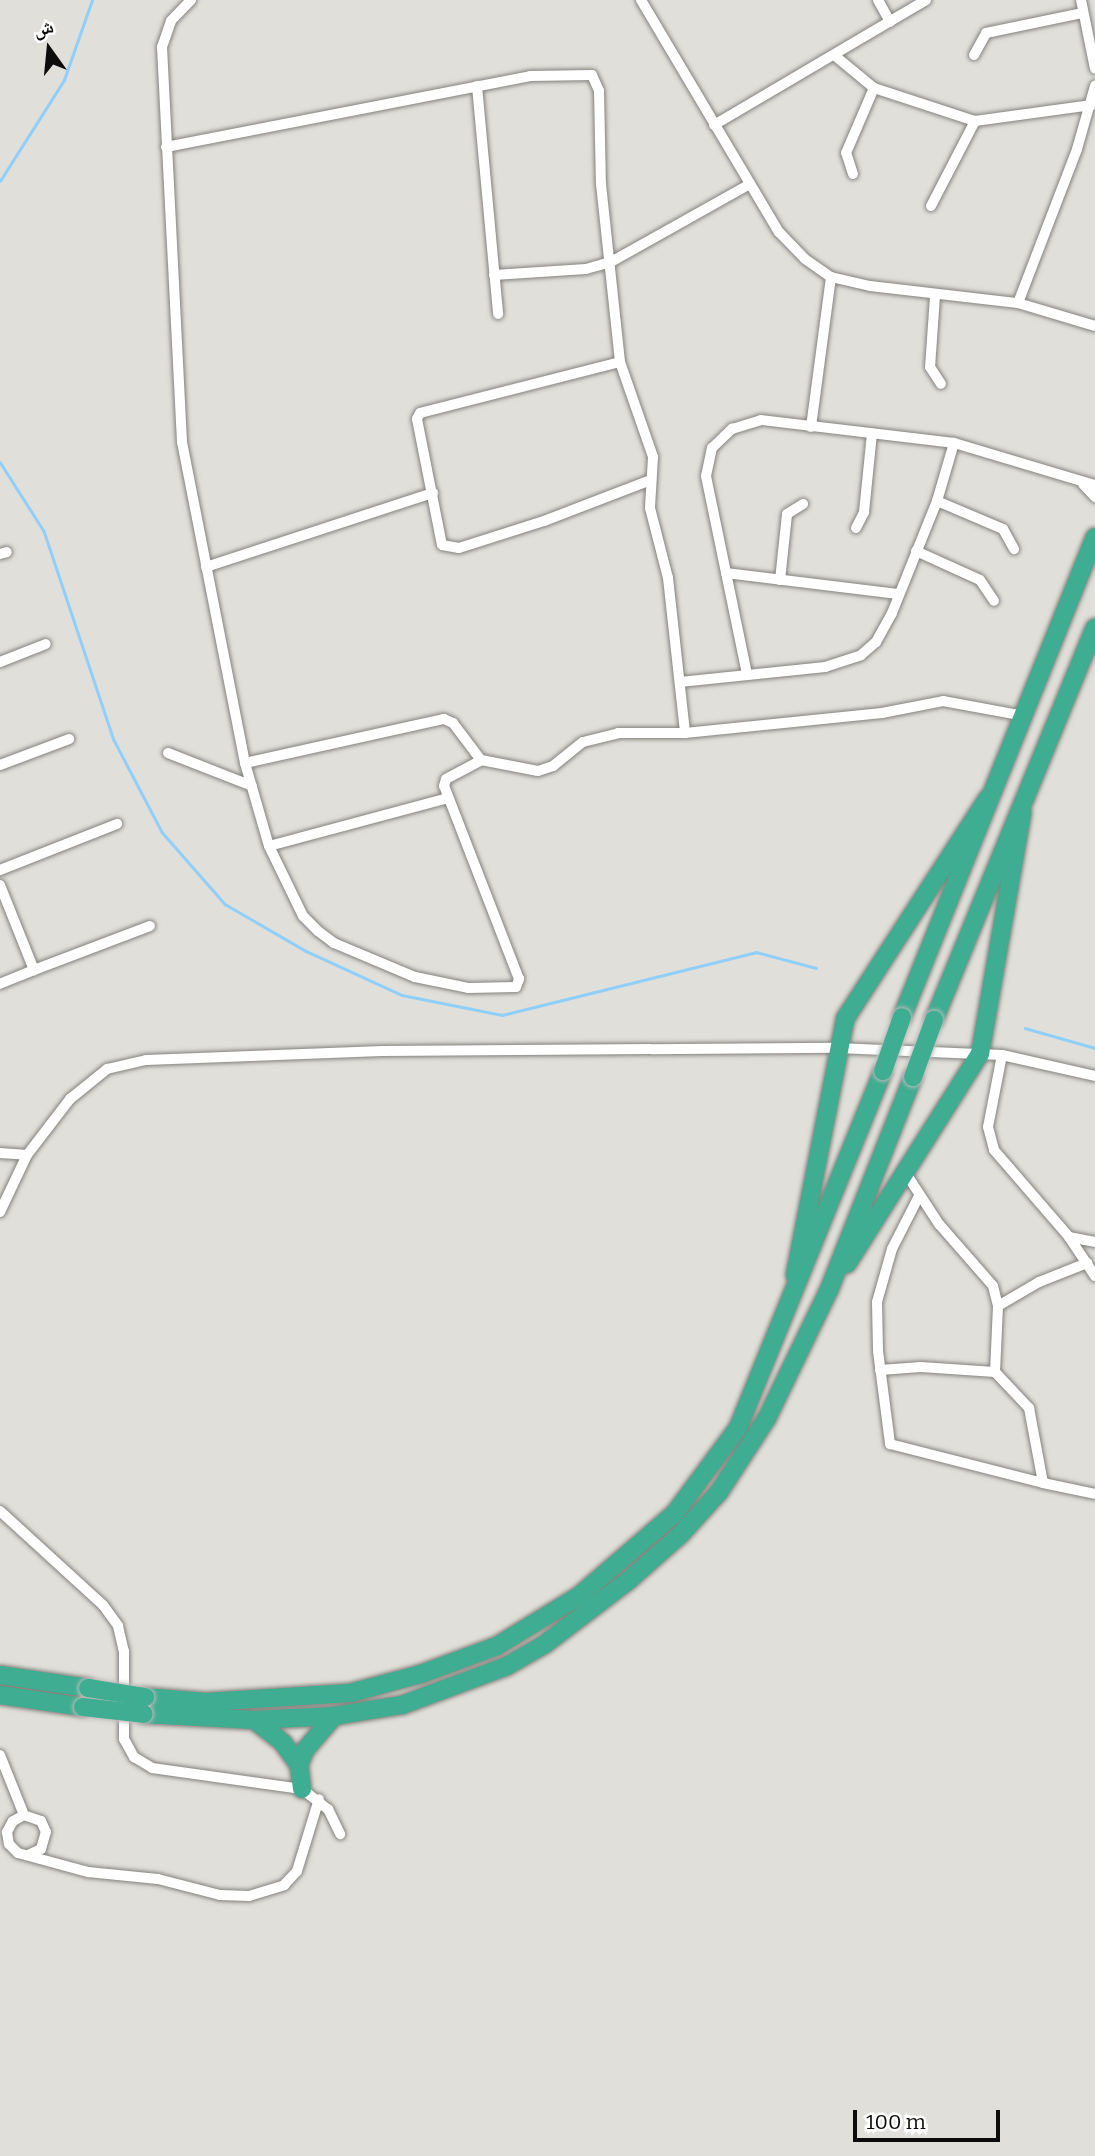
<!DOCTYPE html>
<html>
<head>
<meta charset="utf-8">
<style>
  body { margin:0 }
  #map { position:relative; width:1095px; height:2156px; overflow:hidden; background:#e1dfda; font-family:Bitter,"Noto Naskh Arabic",serif }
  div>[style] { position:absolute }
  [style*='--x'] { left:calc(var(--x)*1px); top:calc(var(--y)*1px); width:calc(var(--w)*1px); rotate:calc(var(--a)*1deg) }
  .stream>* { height:2.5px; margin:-1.25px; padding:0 1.25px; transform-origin:1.25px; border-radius:1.25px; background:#90cff9 }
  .roads { filter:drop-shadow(0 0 2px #84827d) drop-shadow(0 0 2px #84827d) }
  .street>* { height:10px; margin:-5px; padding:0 5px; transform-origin:5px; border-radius:5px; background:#fff }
  .highway>* { height:18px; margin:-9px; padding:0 9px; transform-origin:9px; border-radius:9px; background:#3fad91 }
  .bridges { filter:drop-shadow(0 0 2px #bbbbba) drop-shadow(0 0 2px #bbbbba) }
  .highway-bridge>* { height:18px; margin:-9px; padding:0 9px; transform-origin:9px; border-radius:9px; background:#3fad91 }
  span { translate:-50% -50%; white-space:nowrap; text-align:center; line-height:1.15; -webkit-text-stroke:6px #fff; paint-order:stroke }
  .north { position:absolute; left:14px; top:14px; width:70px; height:70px; -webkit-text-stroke:5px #fff; paint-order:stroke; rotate:345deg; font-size:19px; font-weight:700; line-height:28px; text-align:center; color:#0c0c0a }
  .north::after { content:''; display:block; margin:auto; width:24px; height:32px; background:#0c0c0a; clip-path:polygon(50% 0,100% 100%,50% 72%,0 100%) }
  .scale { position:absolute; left:853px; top:2110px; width:147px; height:32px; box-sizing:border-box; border:4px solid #0c0c0a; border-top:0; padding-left:9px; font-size:21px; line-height:24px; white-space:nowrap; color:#0c0c0a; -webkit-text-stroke:5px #fff; paint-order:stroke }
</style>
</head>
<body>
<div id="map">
  <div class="stream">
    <div style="--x:0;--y:181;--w:120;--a:-57.6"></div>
    <div style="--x:64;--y:80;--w:85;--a:-70.7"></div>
    <div style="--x:0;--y:462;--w:82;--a:57.5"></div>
    <div style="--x:44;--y:531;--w:220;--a:71.5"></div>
    <div style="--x:114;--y:740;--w:104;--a:62.4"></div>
    <div style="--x:162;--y:832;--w:96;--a:48.8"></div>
    <div style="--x:225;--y:904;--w:94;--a:30.1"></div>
    <div style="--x:306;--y:951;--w:106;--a:24.6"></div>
    <div style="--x:402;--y:995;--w:102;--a:11.3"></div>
    <div style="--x:502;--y:1015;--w:262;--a:-13.9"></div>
    <div style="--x:756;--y:952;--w:62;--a:14.9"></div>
    <div style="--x:1025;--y:1028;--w:73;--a:15.9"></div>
  </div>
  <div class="roads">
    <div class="street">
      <div style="--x:191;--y:0;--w:29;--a:134"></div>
      <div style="--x:171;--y:21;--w:28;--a:109"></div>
      <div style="--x:162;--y:47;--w:396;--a:87.1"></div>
      <div style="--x:182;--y:442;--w:327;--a:78.9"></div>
      <div style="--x:245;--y:763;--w:86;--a:73.9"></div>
      <div style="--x:269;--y:846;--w:78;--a:64.1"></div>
      <div style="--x:303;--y:916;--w:21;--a:45"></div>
      <div style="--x:318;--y:931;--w:20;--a:37"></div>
      <div style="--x:334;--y:943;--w:88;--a:22.8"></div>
      <div style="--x:415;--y:977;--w:54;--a:11.7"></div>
      <div style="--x:468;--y:988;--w:48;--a:-1.2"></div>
      <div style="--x:516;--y:987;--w:9;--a:-69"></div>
      <div style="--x:519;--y:979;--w:207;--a:-111.2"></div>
      <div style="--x:444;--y:786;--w:7;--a:-74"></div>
      <div style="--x:446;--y:779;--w:40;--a:-28"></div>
      <div style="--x:481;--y:760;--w:58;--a:10.9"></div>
      <div style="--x:538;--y:771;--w:16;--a:-18"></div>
      <div style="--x:553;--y:766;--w:38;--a:-39"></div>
      <div style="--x:583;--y:742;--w:36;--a:-14"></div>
      <div style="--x:618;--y:733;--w:67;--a:0"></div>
      <div style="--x:685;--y:733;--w:198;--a:-5.8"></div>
      <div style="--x:882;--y:713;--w:62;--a:-11.1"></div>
      <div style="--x:943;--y:701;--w:82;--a:10.5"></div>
      <div style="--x:641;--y:0;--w:270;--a:59.3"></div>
      <div style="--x:779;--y:232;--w:37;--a:46"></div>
      <div style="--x:805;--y:259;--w:32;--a:35"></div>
      <div style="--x:831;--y:277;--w:40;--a:13"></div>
      <div style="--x:870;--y:286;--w:149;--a:6.6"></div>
      <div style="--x:1018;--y:303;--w:80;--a:16.6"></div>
      <div style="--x:878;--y:0;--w:25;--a:61"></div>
      <div style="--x:1081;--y:0;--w:70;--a:78.5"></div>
      <div style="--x:834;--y:55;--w:52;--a:39.5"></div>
      <div style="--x:874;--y:88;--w:106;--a:18.1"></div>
      <div style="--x:975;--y:121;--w:118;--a:-7.8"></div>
      <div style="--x:974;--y:55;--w:25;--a:-61"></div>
      <div style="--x:986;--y:33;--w:99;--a:-11.7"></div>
      <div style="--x:477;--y:86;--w:229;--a:84.7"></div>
      <div style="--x:714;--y:125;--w:246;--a:-30.5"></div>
      <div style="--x:166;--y:147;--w:371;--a:-11"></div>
      <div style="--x:530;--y:76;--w:62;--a:-0.9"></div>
      <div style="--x:592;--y:75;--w:17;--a:66"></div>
      <div style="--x:599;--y:91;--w:93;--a:88.8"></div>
      <div style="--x:601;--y:184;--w:179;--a:83.9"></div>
      <div style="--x:620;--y:362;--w:101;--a:70.8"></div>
      <div style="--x:653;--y:457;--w:51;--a:93.4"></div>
      <div style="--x:650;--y:508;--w:72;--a:75.6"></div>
      <div style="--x:668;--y:578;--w:156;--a:83.7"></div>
      <div style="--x:853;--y:174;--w:22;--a:-108"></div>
      <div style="--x:846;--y:153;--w:71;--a:-66.7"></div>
      <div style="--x:931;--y:206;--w:96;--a:-62.6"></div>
      <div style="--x:494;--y:275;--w:92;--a:-3.7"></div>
      <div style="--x:586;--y:269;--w:26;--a:-16"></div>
      <div style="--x:611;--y:262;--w:159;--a:-29.3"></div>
      <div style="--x:935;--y:296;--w:71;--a:94"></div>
      <div style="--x:930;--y:367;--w:20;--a:57"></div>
      <div style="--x:1018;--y:303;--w:165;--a:-69"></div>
      <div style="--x:1077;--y:149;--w:66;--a:-74.1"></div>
      <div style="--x:620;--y:362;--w:206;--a:165.7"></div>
      <div style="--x:420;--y:413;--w:7;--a:117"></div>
      <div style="--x:417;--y:419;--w:128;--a:78.8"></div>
      <div style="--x:442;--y:545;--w:17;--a:10"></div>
      <div style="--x:459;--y:548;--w:89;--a:-17.6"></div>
      <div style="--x:544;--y:521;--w:115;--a:-21"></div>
      <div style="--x:811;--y:427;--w:151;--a:-82.4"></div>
      <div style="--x:1083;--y:484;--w:18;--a:47"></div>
      <div style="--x:937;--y:501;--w:72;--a:23"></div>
      <div style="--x:1003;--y:529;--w:23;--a:61"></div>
      <div style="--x:856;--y:528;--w:18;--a:-63"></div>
      <div style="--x:864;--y:512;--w:79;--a:-84.2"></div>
      <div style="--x:916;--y:551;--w:70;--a:24.4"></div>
      <div style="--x:980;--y:580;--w:25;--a:56"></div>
      <div style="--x:0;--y:554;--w:7;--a:-16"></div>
      <div style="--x:206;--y:567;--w:239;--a:-18.1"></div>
      <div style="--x:726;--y:573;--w:173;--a:7"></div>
      <div style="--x:780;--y:580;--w:66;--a:-83.9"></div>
      <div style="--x:787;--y:514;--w:19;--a:-32"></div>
      <div style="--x:0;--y:662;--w:49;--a:-21.4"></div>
      <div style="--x:747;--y:674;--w:202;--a:-101.7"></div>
      <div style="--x:706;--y:476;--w:29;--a:-78"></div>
      <div style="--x:712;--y:448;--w:28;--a:-44"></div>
      <div style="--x:732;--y:429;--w:30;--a:-17"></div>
      <div style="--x:761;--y:420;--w:194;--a:6.8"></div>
      <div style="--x:954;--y:443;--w:147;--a:16.6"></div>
      <div style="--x:680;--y:682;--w:146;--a:-5.9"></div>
      <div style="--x:825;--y:667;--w:38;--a:-18"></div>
      <div style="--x:861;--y:655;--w:20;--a:-41"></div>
      <div style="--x:876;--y:642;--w:33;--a:-61"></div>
      <div style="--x:892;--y:613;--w:121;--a:-68.1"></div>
      <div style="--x:937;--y:501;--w:60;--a:-73.7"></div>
      <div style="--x:168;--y:753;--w:90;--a:21.4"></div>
      <div style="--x:245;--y:763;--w:204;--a:-12.5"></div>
      <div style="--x:444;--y:719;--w:10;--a:24"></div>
      <div style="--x:453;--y:723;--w:46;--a:52.9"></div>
      <div style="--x:0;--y:765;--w:74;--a:-20.6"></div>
      <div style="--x:269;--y:846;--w:185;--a:-15"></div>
      <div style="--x:0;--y:870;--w:126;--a:-21.5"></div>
      <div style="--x:0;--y:885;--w:92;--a:68.2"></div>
      <div style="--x:34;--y:970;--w:37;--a:158"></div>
      <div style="--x:34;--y:970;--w:124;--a:-20.8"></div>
      <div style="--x:1002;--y:1055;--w:73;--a:101"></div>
      <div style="--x:988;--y:1127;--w:24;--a:75"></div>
      <div style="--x:994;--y:1150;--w:115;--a:49.2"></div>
      <div style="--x:1069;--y:1237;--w:47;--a:56.3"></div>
      <div style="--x:0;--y:1153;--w:27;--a:4"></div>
      <div style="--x:907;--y:1175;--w:59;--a:56.9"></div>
      <div style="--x:939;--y:1224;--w:82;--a:48.9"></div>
      <div style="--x:993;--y:1286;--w:21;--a:76"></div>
      <div style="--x:998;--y:1306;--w:66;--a:92.6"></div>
      <div style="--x:919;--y:1196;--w:59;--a:117"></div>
      <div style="--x:892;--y:1249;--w:55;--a:105.8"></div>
      <div style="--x:877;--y:1302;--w:49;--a:88.8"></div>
      <div style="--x:878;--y:1351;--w:94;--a:82.6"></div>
      <div style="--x:890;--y:1444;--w:158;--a:14.3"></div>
      <div style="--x:0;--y:1212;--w:63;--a:-64.7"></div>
      <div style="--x:27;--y:1155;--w:71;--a:-52.5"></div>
      <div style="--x:70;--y:1099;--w:48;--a:-39"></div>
      <div style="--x:107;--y:1069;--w:40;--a:-13"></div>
      <div style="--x:146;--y:1060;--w:236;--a:-2.2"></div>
      <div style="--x:382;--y:1051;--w:455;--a:-0.4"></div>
      <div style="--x:837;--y:1048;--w:165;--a:2.4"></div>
      <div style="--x:1002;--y:1055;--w:95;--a:12.7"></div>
      <div style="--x:1069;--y:1237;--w:26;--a:11"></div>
      <div style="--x:998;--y:1306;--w:48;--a:-30.3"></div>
      <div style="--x:1039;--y:1282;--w:52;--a:-21.6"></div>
      <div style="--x:880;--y:1370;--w:41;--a:-4.2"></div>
      <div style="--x:921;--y:1367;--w:74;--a:3.9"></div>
      <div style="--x:995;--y:1372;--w:50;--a:46.6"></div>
      <div style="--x:1029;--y:1408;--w:76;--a:79.4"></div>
      <div style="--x:1043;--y:1483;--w:53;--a:11.9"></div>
      <div style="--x:0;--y:1511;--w:139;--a:42.4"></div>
      <div style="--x:103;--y:1605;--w:26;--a:54"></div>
      <div style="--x:118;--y:1626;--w:26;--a:77"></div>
      <div style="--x:124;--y:1651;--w:88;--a:90"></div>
      <div style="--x:124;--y:1739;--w:21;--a:61"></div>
      <div style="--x:134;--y:1757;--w:21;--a:31"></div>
      <div style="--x:152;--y:1768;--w:151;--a:8"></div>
      <div style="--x:302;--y:1789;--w:33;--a:38"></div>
      <div style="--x:328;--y:1809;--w:28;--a:64"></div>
      <div style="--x:0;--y:1755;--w:65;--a:68.2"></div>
      <div style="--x:30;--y:1854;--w:12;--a:-24"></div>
      <div style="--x:41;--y:1849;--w:18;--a:-74"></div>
      <div style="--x:46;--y:1832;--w:12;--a:-114"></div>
      <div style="--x:41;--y:1821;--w:18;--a:-161"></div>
      <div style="--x:24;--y:1815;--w:13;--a:151"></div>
      <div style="--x:13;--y:1821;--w:13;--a:119"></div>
      <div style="--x:7;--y:1832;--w:12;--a:81"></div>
      <div style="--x:9;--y:1844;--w:13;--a:45"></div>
      <div style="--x:18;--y:1853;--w:73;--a:15.2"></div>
      <div style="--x:88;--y:1872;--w:70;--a:5.7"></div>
      <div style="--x:158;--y:1879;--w:64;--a:14.5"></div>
      <div style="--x:220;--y:1895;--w:29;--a:2"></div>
      <div style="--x:249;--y:1896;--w:37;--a:-17"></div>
      <div style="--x:284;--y:1885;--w:19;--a:-47"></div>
      <div style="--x:297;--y:1871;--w:75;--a:-73"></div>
    </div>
    <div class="highway">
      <div style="--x:902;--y:1017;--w:517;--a:-68.1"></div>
      <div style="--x:934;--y:1020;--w:424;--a:-67.7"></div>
      <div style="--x:847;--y:1264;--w:249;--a:-57.7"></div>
      <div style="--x:980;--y:1054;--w:245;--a:-80.1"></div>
      <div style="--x:795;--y:1275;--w:261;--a:-78.9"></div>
      <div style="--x:845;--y:1019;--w:263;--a:-57.1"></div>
      <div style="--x:0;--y:1675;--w:89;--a:8.4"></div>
      <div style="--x:0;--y:1695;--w:84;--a:8.2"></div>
      <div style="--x:145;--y:1697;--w:61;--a:4.7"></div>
      <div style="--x:206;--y:1702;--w:144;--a:-3.6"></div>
      <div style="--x:350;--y:1693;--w:73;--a:-15"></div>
      <div style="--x:421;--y:1674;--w:81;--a:-20.2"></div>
      <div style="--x:497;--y:1646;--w:96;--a:-31.4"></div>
      <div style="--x:579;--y:1596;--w:127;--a:-40.8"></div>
      <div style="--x:675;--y:1513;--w:106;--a:-53.5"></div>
      <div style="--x:738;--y:1428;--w:385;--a:-67.9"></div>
      <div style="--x:144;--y:1714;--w:110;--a:3.1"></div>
      <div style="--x:254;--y:1720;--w:80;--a:-2.9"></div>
      <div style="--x:334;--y:1716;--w:69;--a:-9.2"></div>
      <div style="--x:402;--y:1705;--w:112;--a:-20.4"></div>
      <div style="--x:507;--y:1666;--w:44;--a:-30.1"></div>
      <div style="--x:545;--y:1644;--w:106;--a:-37.3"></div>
      <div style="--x:629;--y:1580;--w:69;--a:-41.5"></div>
      <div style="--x:681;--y:1534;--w:57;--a:-47.9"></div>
      <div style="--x:719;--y:1492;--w:88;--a:-57"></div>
      <div style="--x:767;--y:1418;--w:142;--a:-64.2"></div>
      <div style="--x:829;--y:1290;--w:229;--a:-68.5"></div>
      <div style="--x:254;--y:1720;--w:37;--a:38"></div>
      <div style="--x:283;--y:1743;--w:27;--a:54"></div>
      <div style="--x:302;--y:1789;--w:24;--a:-97"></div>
      <div style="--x:299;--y:1765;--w:16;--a:-68"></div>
      <div style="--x:305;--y:1750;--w:45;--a:-49.5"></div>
    </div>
  </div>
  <div class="bridges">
    <div class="highway-bridge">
      <div style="--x:883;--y:1071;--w:57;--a:-70.6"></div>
      <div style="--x:913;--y:1077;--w:61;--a:-69.8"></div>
      <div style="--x:88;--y:1688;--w:58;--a:9"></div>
      <div style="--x:83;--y:1707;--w:61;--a:6.5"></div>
    </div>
  </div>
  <div class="north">ش</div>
  <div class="scale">100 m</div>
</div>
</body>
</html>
